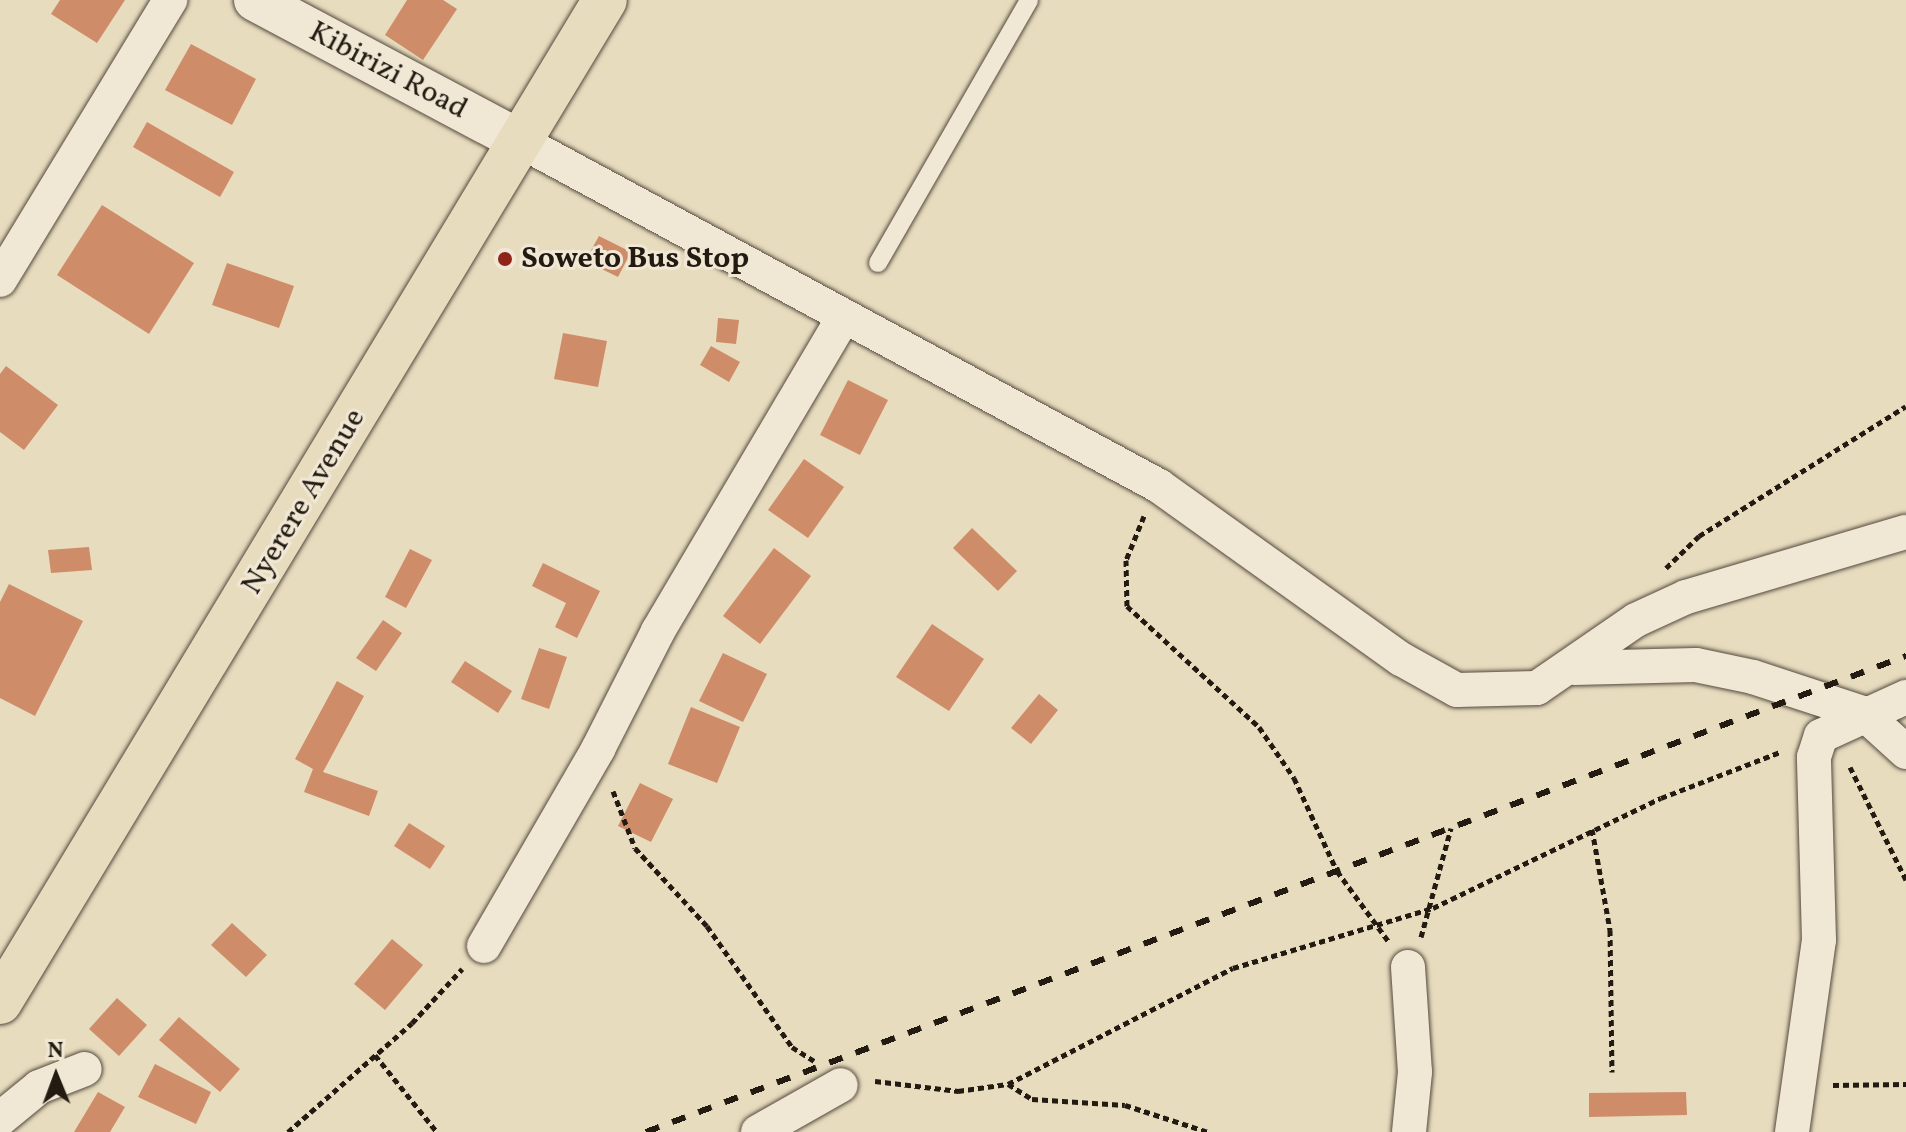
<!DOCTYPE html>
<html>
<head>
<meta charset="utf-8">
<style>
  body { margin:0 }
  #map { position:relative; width:1906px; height:1132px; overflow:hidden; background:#e8dcbf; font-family:Vollkorn,serif }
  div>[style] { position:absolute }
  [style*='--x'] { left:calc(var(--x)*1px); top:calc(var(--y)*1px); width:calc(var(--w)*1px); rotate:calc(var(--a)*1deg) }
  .building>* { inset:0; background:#cf8c69 }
  .path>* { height:5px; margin-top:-2.5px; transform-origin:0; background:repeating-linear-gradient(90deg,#231a12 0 6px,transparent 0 10px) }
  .roads { filter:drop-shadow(0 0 2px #544a3d) drop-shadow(0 0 2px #544a3d) }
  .service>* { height:18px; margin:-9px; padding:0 9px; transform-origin:9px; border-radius:9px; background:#f0e8d5 }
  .minor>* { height:34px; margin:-17px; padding:0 17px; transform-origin:17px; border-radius:17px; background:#f0e8d5 }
  .tertiary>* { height:42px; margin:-21px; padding:0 21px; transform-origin:21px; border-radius:21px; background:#f0e8d5 }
  .primary>* { height:44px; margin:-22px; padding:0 22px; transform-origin:22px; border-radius:22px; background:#e8dcbf }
  .rail>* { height:6px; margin-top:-3px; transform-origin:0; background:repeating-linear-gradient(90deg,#231a12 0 14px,transparent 0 28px) }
  .dots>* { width:22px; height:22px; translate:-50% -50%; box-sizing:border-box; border:4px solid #f0e8d5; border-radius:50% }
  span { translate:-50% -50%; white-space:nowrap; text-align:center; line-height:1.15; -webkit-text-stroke:6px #f0e8d5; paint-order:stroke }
  .street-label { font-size:30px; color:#231a12 }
  .poi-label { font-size:30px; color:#231a12; font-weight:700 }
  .left { translate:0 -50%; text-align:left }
  .north { position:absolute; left:16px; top:1036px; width:80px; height:80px; -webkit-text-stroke:6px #f0e8d5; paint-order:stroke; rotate:359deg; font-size:22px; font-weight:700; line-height:32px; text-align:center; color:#231a12 }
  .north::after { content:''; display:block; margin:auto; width:28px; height:36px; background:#231a12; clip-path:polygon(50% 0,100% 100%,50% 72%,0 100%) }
</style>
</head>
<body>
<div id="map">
  <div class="building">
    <div style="clip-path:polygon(60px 0,125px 0,97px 43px,51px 14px)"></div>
    <div style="clip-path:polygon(407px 0,443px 0,457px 9px,423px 60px,385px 35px)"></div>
    <div style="clip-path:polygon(191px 44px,256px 79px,232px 125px,165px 90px)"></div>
    <div style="clip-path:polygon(147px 122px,234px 172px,220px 197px,133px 147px)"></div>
    <div style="clip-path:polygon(102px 205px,194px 263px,149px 334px,57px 275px)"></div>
    <div style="clip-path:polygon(599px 236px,631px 252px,618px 277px,585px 261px)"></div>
    <div style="clip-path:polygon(227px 263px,294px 286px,279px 328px,212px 305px)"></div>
    <div style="clip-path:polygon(718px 318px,739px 320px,736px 344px,716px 342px)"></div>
    <div style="clip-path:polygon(563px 333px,607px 341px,598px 387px,554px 379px)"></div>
    <div style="clip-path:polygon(711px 346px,740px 362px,729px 382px,700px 365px)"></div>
    <div style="clip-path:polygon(6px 366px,58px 405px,24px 450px,0 432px,0 374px)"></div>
    <div style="clip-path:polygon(848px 380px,888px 400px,860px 455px,820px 435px)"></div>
    <div style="clip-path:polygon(804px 459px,844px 487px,808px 538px,768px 510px)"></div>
    <div style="clip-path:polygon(972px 528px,1017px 571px,998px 591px,953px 548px)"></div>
    <div style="clip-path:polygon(89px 547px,92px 570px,51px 573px,48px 550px)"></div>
    <div style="clip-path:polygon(774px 548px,811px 576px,760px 644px,723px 616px)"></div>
    <div style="clip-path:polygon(410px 549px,432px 560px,406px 608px,385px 597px)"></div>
    <div style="clip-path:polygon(543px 563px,600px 591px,577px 638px,555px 627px,566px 603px,532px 586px)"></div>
    <div style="clip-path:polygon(9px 584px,83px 621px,35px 716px,0 698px,0 602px)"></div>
    <div style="clip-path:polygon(383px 620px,402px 633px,376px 671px,356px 658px)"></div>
    <div style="clip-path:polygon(932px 624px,984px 659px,949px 711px,896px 677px)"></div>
    <div style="clip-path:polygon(539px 648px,567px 657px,549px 709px,521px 699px)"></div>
    <div style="clip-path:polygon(723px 653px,767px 674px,743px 722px,699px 701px)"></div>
    <div style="clip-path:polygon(465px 661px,512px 691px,498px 713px,451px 682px)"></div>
    <div style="clip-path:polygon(337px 681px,364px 696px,323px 772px,378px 791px,369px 816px,304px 792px,313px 769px,295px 759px)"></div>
    <div style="clip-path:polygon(1039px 694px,1058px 710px,1031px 744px,1011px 728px)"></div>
    <div style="clip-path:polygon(691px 707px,740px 727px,717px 783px,668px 764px)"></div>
    <div style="clip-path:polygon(640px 783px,673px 799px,651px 842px,618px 826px)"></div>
    <div style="clip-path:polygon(409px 823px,445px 846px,430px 869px,394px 846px)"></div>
    <div style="clip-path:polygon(232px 923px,267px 955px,246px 977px,211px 945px)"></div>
    <div style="clip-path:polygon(392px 939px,423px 965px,385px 1010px,354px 984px)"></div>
    <div style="clip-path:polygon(117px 998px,147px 1025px,119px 1056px,89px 1029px)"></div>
    <div style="clip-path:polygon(179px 1017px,240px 1069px,220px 1092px,159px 1040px)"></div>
    <div style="clip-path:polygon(155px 1064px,211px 1092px,196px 1124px,138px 1097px)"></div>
    <div style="clip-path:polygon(98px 1092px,125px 1107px,110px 1132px,74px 1132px)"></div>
    <div style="clip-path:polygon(1686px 1092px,1687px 1115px,1589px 1117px,1589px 1093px)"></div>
  </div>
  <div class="path">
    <div style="--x:1144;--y:516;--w:48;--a:112.2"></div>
    <div style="--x:1126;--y:560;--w:46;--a:88.8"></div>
    <div style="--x:1127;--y:606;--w:179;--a:42.5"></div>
    <div style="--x:1259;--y:727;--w:62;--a:55.5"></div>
    <div style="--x:1294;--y:778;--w:102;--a:65.2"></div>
    <div style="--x:1337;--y:871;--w:88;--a:53.8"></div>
    <div style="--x:1666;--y:568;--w:46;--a:-44.1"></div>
    <div style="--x:1699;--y:536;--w:244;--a:-32.1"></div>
    <div style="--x:1850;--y:767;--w:126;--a:63.6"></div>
    <div style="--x:613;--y:791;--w:61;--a:68.9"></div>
    <div style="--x:635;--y:848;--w:106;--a:47.3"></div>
    <div style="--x:707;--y:926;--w:148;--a:54.9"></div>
    <div style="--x:792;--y:1047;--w:26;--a:32"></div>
    <div style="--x:1592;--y:829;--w:103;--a:79.9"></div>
    <div style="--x:1610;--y:930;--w:142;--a:89.2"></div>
    <div style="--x:1421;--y:937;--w:113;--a:-74.6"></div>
    <div style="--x:375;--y:1055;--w:99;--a:51.2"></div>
    <div style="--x:875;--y:1081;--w:84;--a:6.9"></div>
    <div style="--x:958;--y:1091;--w:50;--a:-8"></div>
    <div style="--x:1008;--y:1084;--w:253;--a:-27.3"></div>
    <div style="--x:1233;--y:968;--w:209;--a:-16.7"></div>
    <div style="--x:1433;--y:908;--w:253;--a:-25.8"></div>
    <div style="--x:1661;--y:798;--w:128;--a:-21.1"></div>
    <div style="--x:1008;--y:1084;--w:28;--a:32"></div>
    <div style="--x:1032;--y:1099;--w:93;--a:3.7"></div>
    <div style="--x:1125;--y:1105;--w:87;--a:18"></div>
    <div style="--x:1833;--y:1085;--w:73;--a:-0.8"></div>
    <div style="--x:288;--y:1132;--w:165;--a:-41.3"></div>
    <div style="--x:412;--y:1023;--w:74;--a:-47.2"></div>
  </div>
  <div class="roads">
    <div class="service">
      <div style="--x:878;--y:263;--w:303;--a:-60.1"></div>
    </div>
    <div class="minor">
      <div style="--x:522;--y:142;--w:724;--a:28.37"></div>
      <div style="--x:1159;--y:486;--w:297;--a:35.6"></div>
      <div style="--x:1401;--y:659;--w:64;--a:29"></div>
      <div style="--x:1457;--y:690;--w:80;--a:-1.4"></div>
      <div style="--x:1537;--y:688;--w:120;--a:-34.5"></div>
      <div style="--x:1636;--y:620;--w:55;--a:-24.7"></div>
      <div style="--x:1686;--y:597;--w:229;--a:-16.5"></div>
      <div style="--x:0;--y:280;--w:328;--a:-58.7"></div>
      <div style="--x:1574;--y:668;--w:122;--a:-1.4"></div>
      <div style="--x:1696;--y:665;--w:58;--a:11.9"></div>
      <div style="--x:1753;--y:677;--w:116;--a:18.1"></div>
      <div style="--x:1863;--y:713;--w:58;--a:42.2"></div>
      <div style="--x:484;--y:946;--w:228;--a:-59.9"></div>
      <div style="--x:598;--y:749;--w:132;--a:-63"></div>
      <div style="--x:658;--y:631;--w:365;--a:-59.4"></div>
      <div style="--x:1408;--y:967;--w:105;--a:86.2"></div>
      <div style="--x:1415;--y:1072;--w:60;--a:95.7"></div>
      <div style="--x:0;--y:1119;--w:50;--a:-39.4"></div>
      <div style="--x:39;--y:1087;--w:49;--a:-21.4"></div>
      <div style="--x:758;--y:1132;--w:95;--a:-29.5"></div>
      <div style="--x:1792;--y:1132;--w:194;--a:-82"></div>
      <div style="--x:1819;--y:940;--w:183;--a:-91.6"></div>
      <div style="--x:1814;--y:757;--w:22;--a:-72"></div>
      <div style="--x:1821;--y:736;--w:94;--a:-24.6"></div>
    </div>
    <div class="tertiary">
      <div style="--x:255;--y:0;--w:302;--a:28"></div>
    </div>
    <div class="primary">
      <div style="--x:0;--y:1002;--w:1170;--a:-58.88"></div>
    </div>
  </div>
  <div class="rail">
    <div style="--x:646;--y:1132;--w:1347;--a:-20.7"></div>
  </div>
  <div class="dots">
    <div style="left:505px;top:259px;background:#8f2418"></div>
  </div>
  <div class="street-label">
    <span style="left:388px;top:71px;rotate:28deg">Kibirizi Road</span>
    <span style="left:304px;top:502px;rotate:-59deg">Nyerere Avenue</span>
  </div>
  <div class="poi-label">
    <span class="left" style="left:521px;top:259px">Soweto Bus Stop</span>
  </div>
  <div class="north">N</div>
</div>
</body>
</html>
